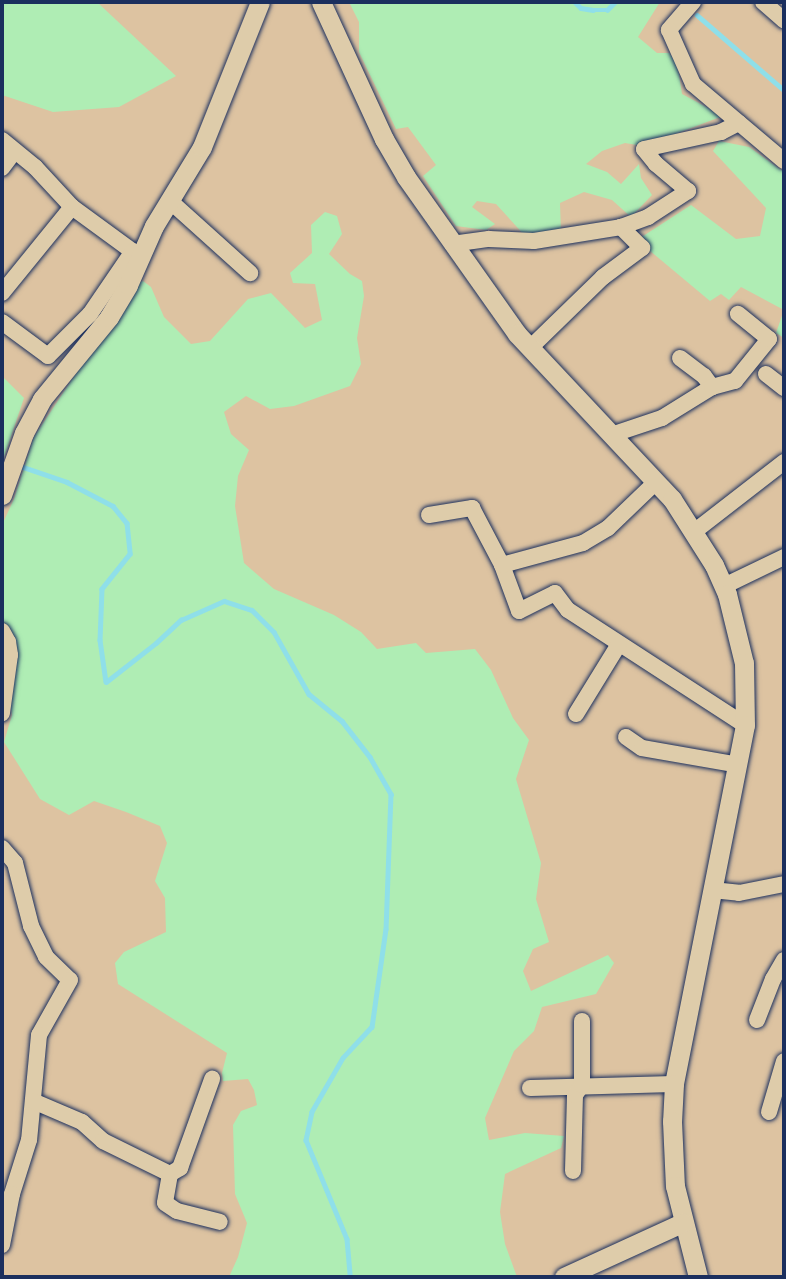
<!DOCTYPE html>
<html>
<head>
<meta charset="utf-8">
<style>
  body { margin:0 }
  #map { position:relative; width:786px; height:1279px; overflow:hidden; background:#ddc3a1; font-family:"Comic Neue",sans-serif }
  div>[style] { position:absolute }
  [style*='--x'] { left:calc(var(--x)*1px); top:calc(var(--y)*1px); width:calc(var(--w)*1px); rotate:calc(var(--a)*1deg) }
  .green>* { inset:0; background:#afedb4 }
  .stream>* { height:4.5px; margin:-2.25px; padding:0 2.25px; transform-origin:2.25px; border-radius:2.25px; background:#8fdfe9 }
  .roads { filter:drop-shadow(0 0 2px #1b2f5e) drop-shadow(0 0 2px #1b2f5e) }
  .minor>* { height:16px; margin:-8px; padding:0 8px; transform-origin:8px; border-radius:8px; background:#deccaa }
  .tertiary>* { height:19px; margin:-9.5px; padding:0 9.5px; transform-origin:9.5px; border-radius:9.5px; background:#deccaa }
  span { translate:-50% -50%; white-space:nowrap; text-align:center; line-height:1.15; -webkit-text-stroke:7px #deccaa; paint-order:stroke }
  .frame { position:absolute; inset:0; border:4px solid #1b2f5e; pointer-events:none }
</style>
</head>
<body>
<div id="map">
  <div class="green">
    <div style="clip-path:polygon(2px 2px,97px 2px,176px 76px,119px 107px,53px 112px,2px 95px)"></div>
    <div style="clip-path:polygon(349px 2px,660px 2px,638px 37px,657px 53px,669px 53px,677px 62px,682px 94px,723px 116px,643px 146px,625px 143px,602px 151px,586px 164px,607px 172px,621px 184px,639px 164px,641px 178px,652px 195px,631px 217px,612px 200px,584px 192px,560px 203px,561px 233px,527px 238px,496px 204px,477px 201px,472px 207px,495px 224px,486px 230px,456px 226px,423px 176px,436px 165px,408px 127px,396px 129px,359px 52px,359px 22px)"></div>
    <div style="clip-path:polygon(719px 141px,749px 147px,784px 172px,784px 338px,776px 333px,784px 310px,741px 287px,729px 300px,721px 294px,710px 301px,637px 240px,691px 205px,736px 239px,760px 236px,766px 208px,713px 151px)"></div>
    <div style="clip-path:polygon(325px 212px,337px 216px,342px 234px,329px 254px,350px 274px,362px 281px,364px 296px,357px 338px,361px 364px,350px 386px,294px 406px,270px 409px,246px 396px,224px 412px,231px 434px,249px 450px,238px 476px,235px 506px,244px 563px,274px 589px,334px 615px,361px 632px,377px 649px,416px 643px,426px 653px,475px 649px,491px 670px,513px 718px,529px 740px,516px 779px,541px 863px,536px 899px,549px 942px,533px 949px,523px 971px,531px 991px,608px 955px,614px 963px,596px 994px,542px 1007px,534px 1031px,514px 1051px,485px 1118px,489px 1140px,525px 1133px,564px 1136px,561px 1148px,505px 1174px,500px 1212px,505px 1244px,517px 1277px,229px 1277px,238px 1257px,247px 1223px,235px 1194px,233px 1125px,241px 1111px,257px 1105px,254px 1090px,248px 1079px,223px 1081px,222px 1073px,227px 1053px,118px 984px,115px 963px,124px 952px,166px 932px,165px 898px,155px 881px,167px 843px,160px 826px,126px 812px,94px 801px,69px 815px,40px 799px,4px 742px,12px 715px,10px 703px,15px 643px,2px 618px,2px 525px,14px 499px,34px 437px,135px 284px,143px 281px,151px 287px,164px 317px,191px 344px,210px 341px,248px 299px,271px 293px,305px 328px,322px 320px,315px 284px,293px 283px,290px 273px,312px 253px,311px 225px)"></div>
    <div style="clip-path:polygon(2px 376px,24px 398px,2px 463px)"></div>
  </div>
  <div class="stream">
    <div style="--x:575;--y:2;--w:8;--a:45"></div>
    <div style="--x:581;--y:8;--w:12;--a:9"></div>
    <div style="--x:593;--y:10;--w:14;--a:0"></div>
    <div style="--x:607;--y:10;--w:11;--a:-45"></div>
    <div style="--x:697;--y:15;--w:115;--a:40.8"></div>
    <div style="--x:17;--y:465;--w:53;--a:18.8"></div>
    <div style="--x:67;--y:482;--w:52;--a:27.6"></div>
    <div style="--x:113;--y:506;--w:22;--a:51"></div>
    <div style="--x:127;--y:523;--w:31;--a:84"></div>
    <div style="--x:130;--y:554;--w:45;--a:128.7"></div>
    <div style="--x:102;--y:589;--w:51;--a:92.2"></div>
    <div style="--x:100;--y:640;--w:42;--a:81.9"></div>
    <div style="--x:106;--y:682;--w:63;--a:-38"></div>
    <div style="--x:156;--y:643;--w:34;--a:-43"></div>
    <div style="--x:181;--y:620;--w:47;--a:-23.8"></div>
    <div style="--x:224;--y:601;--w:29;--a:18"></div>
    <div style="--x:252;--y:610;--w:31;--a:45"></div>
    <div style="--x:274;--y:632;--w:71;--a:60.6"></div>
    <div style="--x:309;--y:694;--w:43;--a:39.3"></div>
    <div style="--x:342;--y:721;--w:46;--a:52.1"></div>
    <div style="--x:370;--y:757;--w:43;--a:60.4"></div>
    <div style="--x:391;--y:794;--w:135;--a:92.1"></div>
    <div style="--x:386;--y:929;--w:99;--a:98.1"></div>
    <div style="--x:372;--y:1027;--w:42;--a:133.1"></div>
    <div style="--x:343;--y:1058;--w:62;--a:119.9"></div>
    <div style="--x:312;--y:1112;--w:29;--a:102"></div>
    <div style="--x:306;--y:1140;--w:107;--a:67.5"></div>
    <div style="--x:347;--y:1239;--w:38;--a:85"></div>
  </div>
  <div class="roads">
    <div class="minor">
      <div style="--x:693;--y:2;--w:37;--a:131"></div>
      <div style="--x:669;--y:30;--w:59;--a:66"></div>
      <div style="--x:693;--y:84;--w:119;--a:40.2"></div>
      <div style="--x:763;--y:2;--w:28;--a:41"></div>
      <div style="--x:2;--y:140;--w:43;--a:39.3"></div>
      <div style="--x:35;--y:167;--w:54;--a:47.2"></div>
      <div style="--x:72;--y:207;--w:83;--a:36.2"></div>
      <div style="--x:2;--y:168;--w:21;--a:-53"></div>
      <div style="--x:170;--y:201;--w:108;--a:42"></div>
      <div style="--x:452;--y:244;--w:37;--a:-8"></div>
      <div style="--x:489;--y:239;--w:45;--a:2.5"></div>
      <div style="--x:534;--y:241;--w:88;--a:-9.1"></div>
      <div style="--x:621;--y:227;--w:29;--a:-20"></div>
      <div style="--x:648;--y:217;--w:48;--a:-33"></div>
      <div style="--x:688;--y:191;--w:42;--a:-139.8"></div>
      <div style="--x:656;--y:164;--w:19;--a:-129"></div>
      <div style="--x:644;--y:149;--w:79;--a:-12.4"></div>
      <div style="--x:721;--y:132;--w:20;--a:-27"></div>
      <div style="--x:2;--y:293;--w:111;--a:-50.9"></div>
      <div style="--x:2;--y:322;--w:57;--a:36.5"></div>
      <div style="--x:48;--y:356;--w:59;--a:-45"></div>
      <div style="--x:90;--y:314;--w:76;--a:-55.7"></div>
      <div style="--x:530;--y:348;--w:102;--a:-44.2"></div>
      <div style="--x:603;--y:277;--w:49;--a:-36.6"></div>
      <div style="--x:642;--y:248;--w:30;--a:-135"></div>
      <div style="--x:680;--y:358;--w:30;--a:37"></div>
      <div style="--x:704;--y:376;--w:14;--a:54"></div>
      <div style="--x:766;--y:374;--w:23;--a:38"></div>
      <div style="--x:611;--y:435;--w:54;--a:-18.4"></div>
      <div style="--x:662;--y:418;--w:59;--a:-31.8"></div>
      <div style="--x:712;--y:387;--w:24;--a:-15"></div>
      <div style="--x:735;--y:381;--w:54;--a:-51"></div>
      <div style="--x:769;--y:339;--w:40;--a:-141"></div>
      <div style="--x:429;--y:515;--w:44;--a:-9.2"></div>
      <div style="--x:472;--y:508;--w:64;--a:62.2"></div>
      <div style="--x:502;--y:565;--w:49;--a:69.7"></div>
      <div style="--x:519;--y:611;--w:40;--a:-26.6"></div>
      <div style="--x:555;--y:593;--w:21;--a:53"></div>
      <div style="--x:568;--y:610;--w:211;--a:33"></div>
      <div style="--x:695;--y:531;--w:113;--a:-37.8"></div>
      <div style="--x:502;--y:565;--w:84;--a:-15.2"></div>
      <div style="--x:583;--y:543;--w:29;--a:-31"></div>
      <div style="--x:608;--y:528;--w:66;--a:-43.8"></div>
      <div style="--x:724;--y:586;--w:67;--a:-25.8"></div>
      <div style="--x:2;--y:631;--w:13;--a:61"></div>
      <div style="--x:8;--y:642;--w:13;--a:81"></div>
      <div style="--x:10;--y:655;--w:59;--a:97.9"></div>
      <div style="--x:576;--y:714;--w:82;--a:-58.4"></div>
      <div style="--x:626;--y:737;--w:19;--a:35"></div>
      <div style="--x:642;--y:748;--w:98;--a:9.9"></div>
      <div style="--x:2;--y:848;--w:20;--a:49"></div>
      <div style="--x:15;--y:863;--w:65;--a:75.7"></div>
      <div style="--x:31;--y:926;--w:34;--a:64"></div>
      <div style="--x:46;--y:957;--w:33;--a:44"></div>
      <div style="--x:70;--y:980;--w:63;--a:119.4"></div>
      <div style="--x:39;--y:1035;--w:105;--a:95.4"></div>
      <div style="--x:29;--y:1140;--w:57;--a:107.5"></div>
      <div style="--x:12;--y:1194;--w:52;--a:101.1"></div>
      <div style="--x:712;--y:890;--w:27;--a:6"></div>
      <div style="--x:739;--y:893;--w:46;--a:-11.3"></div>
      <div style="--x:757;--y:1020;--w:44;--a:-68.7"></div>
      <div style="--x:773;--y:979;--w:22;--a:-60"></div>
      <div style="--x:530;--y:1088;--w:144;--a:-1.6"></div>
      <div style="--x:33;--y:1101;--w:53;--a:23.2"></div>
      <div style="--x:82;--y:1122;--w:28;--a:42"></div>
      <div style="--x:103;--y:1141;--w:75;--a:26.2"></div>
      <div style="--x:170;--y:1174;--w:29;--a:100"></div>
      <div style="--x:165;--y:1203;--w:14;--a:34"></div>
      <div style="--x:177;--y:1211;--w:44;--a:14.3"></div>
      <div style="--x:769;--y:1112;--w:53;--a:-73.6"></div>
      <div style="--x:573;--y:1171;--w:76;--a:-88.5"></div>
      <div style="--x:575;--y:1095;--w:12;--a:-55"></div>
      <div style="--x:582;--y:1085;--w:64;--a:-90"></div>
      <div style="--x:170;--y:1174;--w:12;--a:-31"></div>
      <div style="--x:180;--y:1168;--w:95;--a:-70.2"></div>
    </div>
    <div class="tertiary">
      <div style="--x:321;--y:2;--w:151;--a:65.3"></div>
      <div style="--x:384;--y:139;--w:44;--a:59.9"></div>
      <div style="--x:406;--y:177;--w:192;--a:54.7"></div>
      <div style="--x:517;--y:334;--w:226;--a:46.8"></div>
      <div style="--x:672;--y:499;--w:78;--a:57.5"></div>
      <div style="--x:714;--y:565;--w:32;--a:66"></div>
      <div style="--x:727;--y:594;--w:71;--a:76.2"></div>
      <div style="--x:744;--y:663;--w:62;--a:89.1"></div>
      <div style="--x:745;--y:725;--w:366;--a:101.2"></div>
      <div style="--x:674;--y:1084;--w:37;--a:93"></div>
      <div style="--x:672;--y:1121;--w:65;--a:87.4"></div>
      <div style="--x:675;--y:1186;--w:94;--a:75.8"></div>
      <div style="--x:2;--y:495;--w:66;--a:-70.5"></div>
      <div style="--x:24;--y:433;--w:38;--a:-62"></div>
      <div style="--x:42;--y:399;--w:106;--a:-50.7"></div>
      <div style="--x:109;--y:317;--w:37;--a:-59"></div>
      <div style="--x:128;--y:285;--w:64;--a:-66.2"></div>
      <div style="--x:154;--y:226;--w:92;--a:-58.7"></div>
      <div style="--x:202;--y:147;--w:156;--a:-68.2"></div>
      <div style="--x:564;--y:1277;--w:130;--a:-24.6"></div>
    </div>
  </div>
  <div class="frame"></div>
</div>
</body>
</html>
